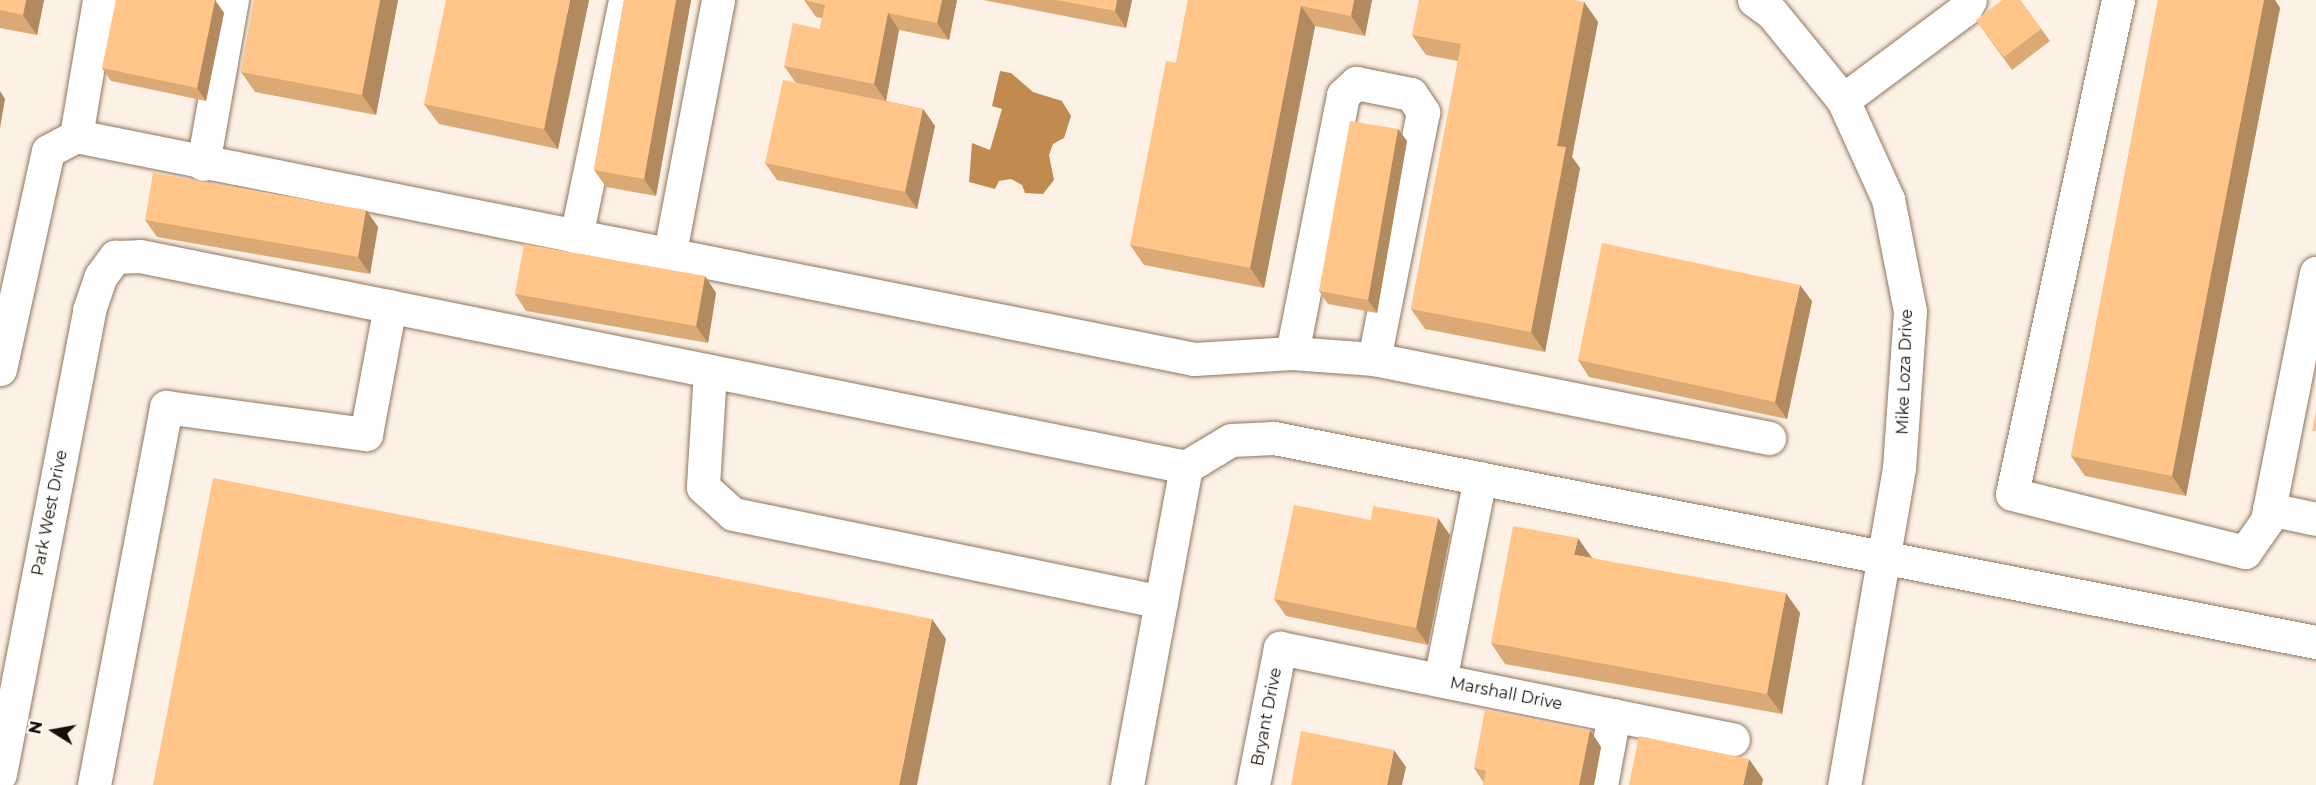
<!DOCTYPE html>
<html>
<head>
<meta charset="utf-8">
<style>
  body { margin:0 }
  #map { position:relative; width:2316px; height:785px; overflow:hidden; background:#fdf1e5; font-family:Montserrat,sans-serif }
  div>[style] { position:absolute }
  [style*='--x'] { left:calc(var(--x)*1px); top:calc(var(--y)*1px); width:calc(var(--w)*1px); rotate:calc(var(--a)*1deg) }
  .water>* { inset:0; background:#c18a4f }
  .roads { filter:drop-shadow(0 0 2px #90765d) drop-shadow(0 0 2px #90765d) }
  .minor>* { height:33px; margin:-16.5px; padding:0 16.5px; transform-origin:16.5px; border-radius:16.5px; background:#fff }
  .wall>* { inset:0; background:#dba976 }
  .shaded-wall>* { inset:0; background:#b28a60 }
  .building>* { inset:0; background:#ffc589 }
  span { translate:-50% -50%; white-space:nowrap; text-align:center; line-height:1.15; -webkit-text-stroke:4.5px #fff; paint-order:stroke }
  .street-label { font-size:16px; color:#170e05 }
  .north { position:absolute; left:24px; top:701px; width:60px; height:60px; -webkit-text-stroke:4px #fff; paint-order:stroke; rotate:281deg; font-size:16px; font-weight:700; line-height:24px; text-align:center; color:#170e05 }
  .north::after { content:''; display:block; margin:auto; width:21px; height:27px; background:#170e05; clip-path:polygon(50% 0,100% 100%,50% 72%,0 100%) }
</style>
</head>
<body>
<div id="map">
  <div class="water">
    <div style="clip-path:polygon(1000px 71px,1011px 73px,1033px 92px,1062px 101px,1071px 116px,1064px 138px,1053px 144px,1049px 155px,1054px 180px,1043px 194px,1025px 193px,1022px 185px,1011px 179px,999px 181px,995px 189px,969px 182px,972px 143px,990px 150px,1002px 109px,992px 106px)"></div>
  </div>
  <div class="roads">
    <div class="minor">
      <div style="--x:1754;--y:0;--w:22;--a:36"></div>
      <div style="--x:1772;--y:13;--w:112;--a:50.8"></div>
      <div style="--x:1843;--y:100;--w:109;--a:65.6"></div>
      <div style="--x:1888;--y:199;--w:114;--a:78.9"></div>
      <div style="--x:1910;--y:311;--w:157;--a:94"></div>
      <div style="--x:1899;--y:468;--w:322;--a:99.8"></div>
      <div style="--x:2118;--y:0;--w:505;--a:102.11"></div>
      <div style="--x:2012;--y:494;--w:240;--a:14"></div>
      <div style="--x:2245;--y:552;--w:39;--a:-55"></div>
      <div style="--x:2267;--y:520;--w:252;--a:-78.8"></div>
      <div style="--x:1843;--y:100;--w:152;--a:-36.7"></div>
      <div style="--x:1965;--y:9;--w:10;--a:-61"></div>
      <div style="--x:76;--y:136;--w:138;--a:-80.4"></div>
      <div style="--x:203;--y:164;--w:167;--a:-80"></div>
      <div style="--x:576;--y:237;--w:242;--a:-78.3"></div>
      <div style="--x:669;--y:257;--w:262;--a:-79.2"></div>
      <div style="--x:1292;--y:353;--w:263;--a:-78.8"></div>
      <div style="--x:1343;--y:95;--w:18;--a:-43"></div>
      <div style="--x:1356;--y:83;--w:56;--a:11.3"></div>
      <div style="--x:1411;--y:94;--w:22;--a:56"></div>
      <div style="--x:1423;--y:112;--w:252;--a:101.2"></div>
      <div style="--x:0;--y:369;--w:223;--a:-77.6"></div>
      <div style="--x:48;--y:151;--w:32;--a:-28"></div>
      <div style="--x:76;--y:136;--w:1140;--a:11.28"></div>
      <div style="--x:1194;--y:359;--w:98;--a:-3.5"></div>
      <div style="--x:1292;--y:353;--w:82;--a:4.2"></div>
      <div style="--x:1374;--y:359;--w:403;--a:11.3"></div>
      <div style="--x:710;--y:371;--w:116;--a:93.5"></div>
      <div style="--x:703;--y:487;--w:40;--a:42"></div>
      <div style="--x:733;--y:514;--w:437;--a:11.6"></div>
      <div style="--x:2269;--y:509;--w:48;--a:12"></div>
      <div style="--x:1440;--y:680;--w:206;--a:-78.8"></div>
      <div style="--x:0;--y:774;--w:472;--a:-79.1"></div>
      <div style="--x:89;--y:310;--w:36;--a:-71"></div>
      <div style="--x:101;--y:276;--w:24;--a:-54"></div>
      <div style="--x:115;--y:257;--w:25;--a:-2"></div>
      <div style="--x:140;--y:256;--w:1067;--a:11.4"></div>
      <div style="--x:1186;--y:467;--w:52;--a:-31"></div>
      <div style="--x:1231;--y:440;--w:43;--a:-2.7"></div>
      <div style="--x:1274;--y:438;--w:1062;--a:11.08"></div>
      <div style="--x:94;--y:785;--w:385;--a:-79.2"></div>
      <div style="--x:166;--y:407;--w:202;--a:7.7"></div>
      <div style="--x:366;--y:434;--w:130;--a:-79.4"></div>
      <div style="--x:1127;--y:785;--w:323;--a:-79.5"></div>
      <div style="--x:1253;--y:785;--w:140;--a:-78.9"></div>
      <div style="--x:1280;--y:648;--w:462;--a:11.4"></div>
      <div style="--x:1601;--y:785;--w:71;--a:-79.5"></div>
    </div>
  </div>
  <div class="wall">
    <div style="clip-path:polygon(0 0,44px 0,37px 35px,0 28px)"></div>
    <div style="clip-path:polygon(215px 0,224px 13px,206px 101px,111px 81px,102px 68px)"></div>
    <div style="clip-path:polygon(254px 0,398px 0,376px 115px,255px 92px,241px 72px)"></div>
    <div style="clip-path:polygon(589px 0,558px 149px,439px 124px,424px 104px)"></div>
    <div style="clip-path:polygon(624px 0,691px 0,656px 196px,606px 187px,594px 170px)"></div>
    <div style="clip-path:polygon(804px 0,957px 0,949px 40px,899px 30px,886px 101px,923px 109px,935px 126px,917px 209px,777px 180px,765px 163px,796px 83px,784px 66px,820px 29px,822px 18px,816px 17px)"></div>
    <div style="clip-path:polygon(983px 0,1132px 0,1126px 28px)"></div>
    <div style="clip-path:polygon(1188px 0,1372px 0,1365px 36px,1315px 26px,1264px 288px,1144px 265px,1130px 245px,1176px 63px)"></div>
    <div style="clip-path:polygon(2020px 0,2050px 41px,2012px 70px,1976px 20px)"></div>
    <div style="clip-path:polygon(2158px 0,2275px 0,2280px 8px,2186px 496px,2085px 476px,2071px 456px)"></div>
    <div style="clip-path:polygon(1584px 2px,1598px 22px,1572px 157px,1580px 168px,1545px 352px,1425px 329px,1411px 309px,1458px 61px,1426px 55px,1412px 35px)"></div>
    <div style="clip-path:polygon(1398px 129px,1407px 141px,1377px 313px,1328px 304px,1319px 291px)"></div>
    <div style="clip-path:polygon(366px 210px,378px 227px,370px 274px,157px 237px,145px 220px)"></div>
    <div style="clip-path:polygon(705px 276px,716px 293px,708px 343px,526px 311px,515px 294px)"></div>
    <div style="clip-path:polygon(1812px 301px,1787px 419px,1589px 377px,1578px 360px)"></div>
    <div style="clip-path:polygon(1450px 535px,1428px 645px,1286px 616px,1274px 599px)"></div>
    <div style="clip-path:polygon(1592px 558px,1800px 613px,1782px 714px,1505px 664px,1491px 643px)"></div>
    <div style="clip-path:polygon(1590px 730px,1601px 747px,1594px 785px,1483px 785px,1484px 783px,1474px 768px)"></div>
  </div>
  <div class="shaded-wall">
    <div style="clip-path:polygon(26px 0,44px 0,37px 35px,23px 15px)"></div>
    <div style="clip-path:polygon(215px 0,224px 13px,206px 101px,197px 88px)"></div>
    <div style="clip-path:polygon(380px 0,398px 0,376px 115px,362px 95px)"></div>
    <div style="clip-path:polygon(570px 0,589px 0,558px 149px,544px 129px)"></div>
    <div style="clip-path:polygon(676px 0,691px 0,656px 196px,644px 179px)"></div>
    <div style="clip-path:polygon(942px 0,957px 0,949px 40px,937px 23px)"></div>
    <div style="clip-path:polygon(1117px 0,1132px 0,1126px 28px,1115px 11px)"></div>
    <div style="clip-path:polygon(1354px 0,1372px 0,1365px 36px,1351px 16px)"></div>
    <div style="clip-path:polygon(2264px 0,2275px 0,2280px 8px,2186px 496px,2172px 476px)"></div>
    <div style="clip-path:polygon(1584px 2px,1598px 22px,1572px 157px,1580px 168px,1545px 352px,1531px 332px,1557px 146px)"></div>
    <div style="clip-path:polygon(1301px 6px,1315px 26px,1264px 288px,1250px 268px)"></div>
    <div style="clip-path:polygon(888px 13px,899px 30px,886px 101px,874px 84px)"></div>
    <div style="clip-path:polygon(0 91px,5px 99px,0 128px)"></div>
    <div style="clip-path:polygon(923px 109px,935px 126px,917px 209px,905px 192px)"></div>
    <div style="clip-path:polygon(1398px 129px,1407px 141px,1377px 313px,1368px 300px)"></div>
    <div style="clip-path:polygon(366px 210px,378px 227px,370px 274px,358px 257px)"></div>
    <div style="clip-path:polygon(705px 276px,716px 293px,708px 343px,696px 326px)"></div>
    <div style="clip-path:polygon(1800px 285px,1812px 301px,1787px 419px,1775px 402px)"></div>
    <div style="clip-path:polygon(1438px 518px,1450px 535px,1428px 645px,1416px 628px)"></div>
    <div style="clip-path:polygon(1578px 538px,1592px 558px,1574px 555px)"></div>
    <div style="clip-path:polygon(1786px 593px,1800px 613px,1782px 714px,1767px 694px)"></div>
    <div style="clip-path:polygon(932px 619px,946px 639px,917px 785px,899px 785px)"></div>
    <div style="clip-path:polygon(1590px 730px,1601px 747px,1594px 785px,1579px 785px)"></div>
    <div style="clip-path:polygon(1394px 750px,1406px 767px,1402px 785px,1387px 785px)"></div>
    <div style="clip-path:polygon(1749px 759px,1763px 779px,1762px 785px,1743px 785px)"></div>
  </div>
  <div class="building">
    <div style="clip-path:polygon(0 0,26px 0,23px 15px,0 10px)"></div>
    <div style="clip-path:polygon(116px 0,215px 0,197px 88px,102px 68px)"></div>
    <div style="clip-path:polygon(254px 0,380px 0,362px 95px,241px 72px)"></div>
    <div style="clip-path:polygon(446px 0,570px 0,544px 129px,424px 104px)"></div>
    <div style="clip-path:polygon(624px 0,676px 0,644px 179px,594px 170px)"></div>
    <div style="clip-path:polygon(804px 0,942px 0,937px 23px,888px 13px,874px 84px,784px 66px,793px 23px,820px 29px,825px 5px)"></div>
    <div style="clip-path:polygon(1057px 0,1117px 0,1115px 11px)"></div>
    <div style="clip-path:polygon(1188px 0,1354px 0,1351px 16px,1301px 6px,1250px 268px,1130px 245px,1166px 61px,1176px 63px)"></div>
    <div style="clip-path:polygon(1419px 0,1575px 0,1584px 2px,1557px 146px,1566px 147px,1531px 332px,1411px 309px,1461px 44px,1412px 35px)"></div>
    <div style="clip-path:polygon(2002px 0,2020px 0,2041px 29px,2004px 57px,1976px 20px)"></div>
    <div style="clip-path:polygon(2158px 0,2264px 0,2172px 476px,2071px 456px)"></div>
    <div style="clip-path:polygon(783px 80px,923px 109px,905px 192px,765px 163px)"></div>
    <div style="clip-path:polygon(1350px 121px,1398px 129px,1368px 300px,1319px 291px)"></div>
    <div style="clip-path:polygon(153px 173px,366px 210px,358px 257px,145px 220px)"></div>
    <div style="clip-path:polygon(1602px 243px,1800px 285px,1775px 402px,1578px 360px)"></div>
    <div style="clip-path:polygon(524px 244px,705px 276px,696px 326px,515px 294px)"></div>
    <div style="clip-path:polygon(2316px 410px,2316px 431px,2312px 431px)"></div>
    <div style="clip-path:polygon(213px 478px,932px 619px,899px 785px,153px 785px)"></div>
    <div style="clip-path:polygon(1294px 505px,1371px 520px,1373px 506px,1438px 518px,1416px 628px,1274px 599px)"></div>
    <div style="clip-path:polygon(1513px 526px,1578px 538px,1574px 555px,1786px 593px,1767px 694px,1491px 643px)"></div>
    <div style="clip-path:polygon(1485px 710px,1590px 730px,1579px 785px,1483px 785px,1486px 771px,1474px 768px)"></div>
    <div style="clip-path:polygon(1301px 731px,1394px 750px,1387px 785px,1291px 785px)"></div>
    <div style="clip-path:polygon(1639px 736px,1749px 759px,1743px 785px,1629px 785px)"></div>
  </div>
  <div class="street-label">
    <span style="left:1905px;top:372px;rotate:-88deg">Mike Loza Drive</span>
    <span style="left:50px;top:513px;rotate:-79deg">Park West Drive</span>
    <span style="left:1506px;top:694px;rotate:11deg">Marshall Drive</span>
    <span style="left:1267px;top:717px;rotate:-79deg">Bryant Drive</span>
  </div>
  <div class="north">N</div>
</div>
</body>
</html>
